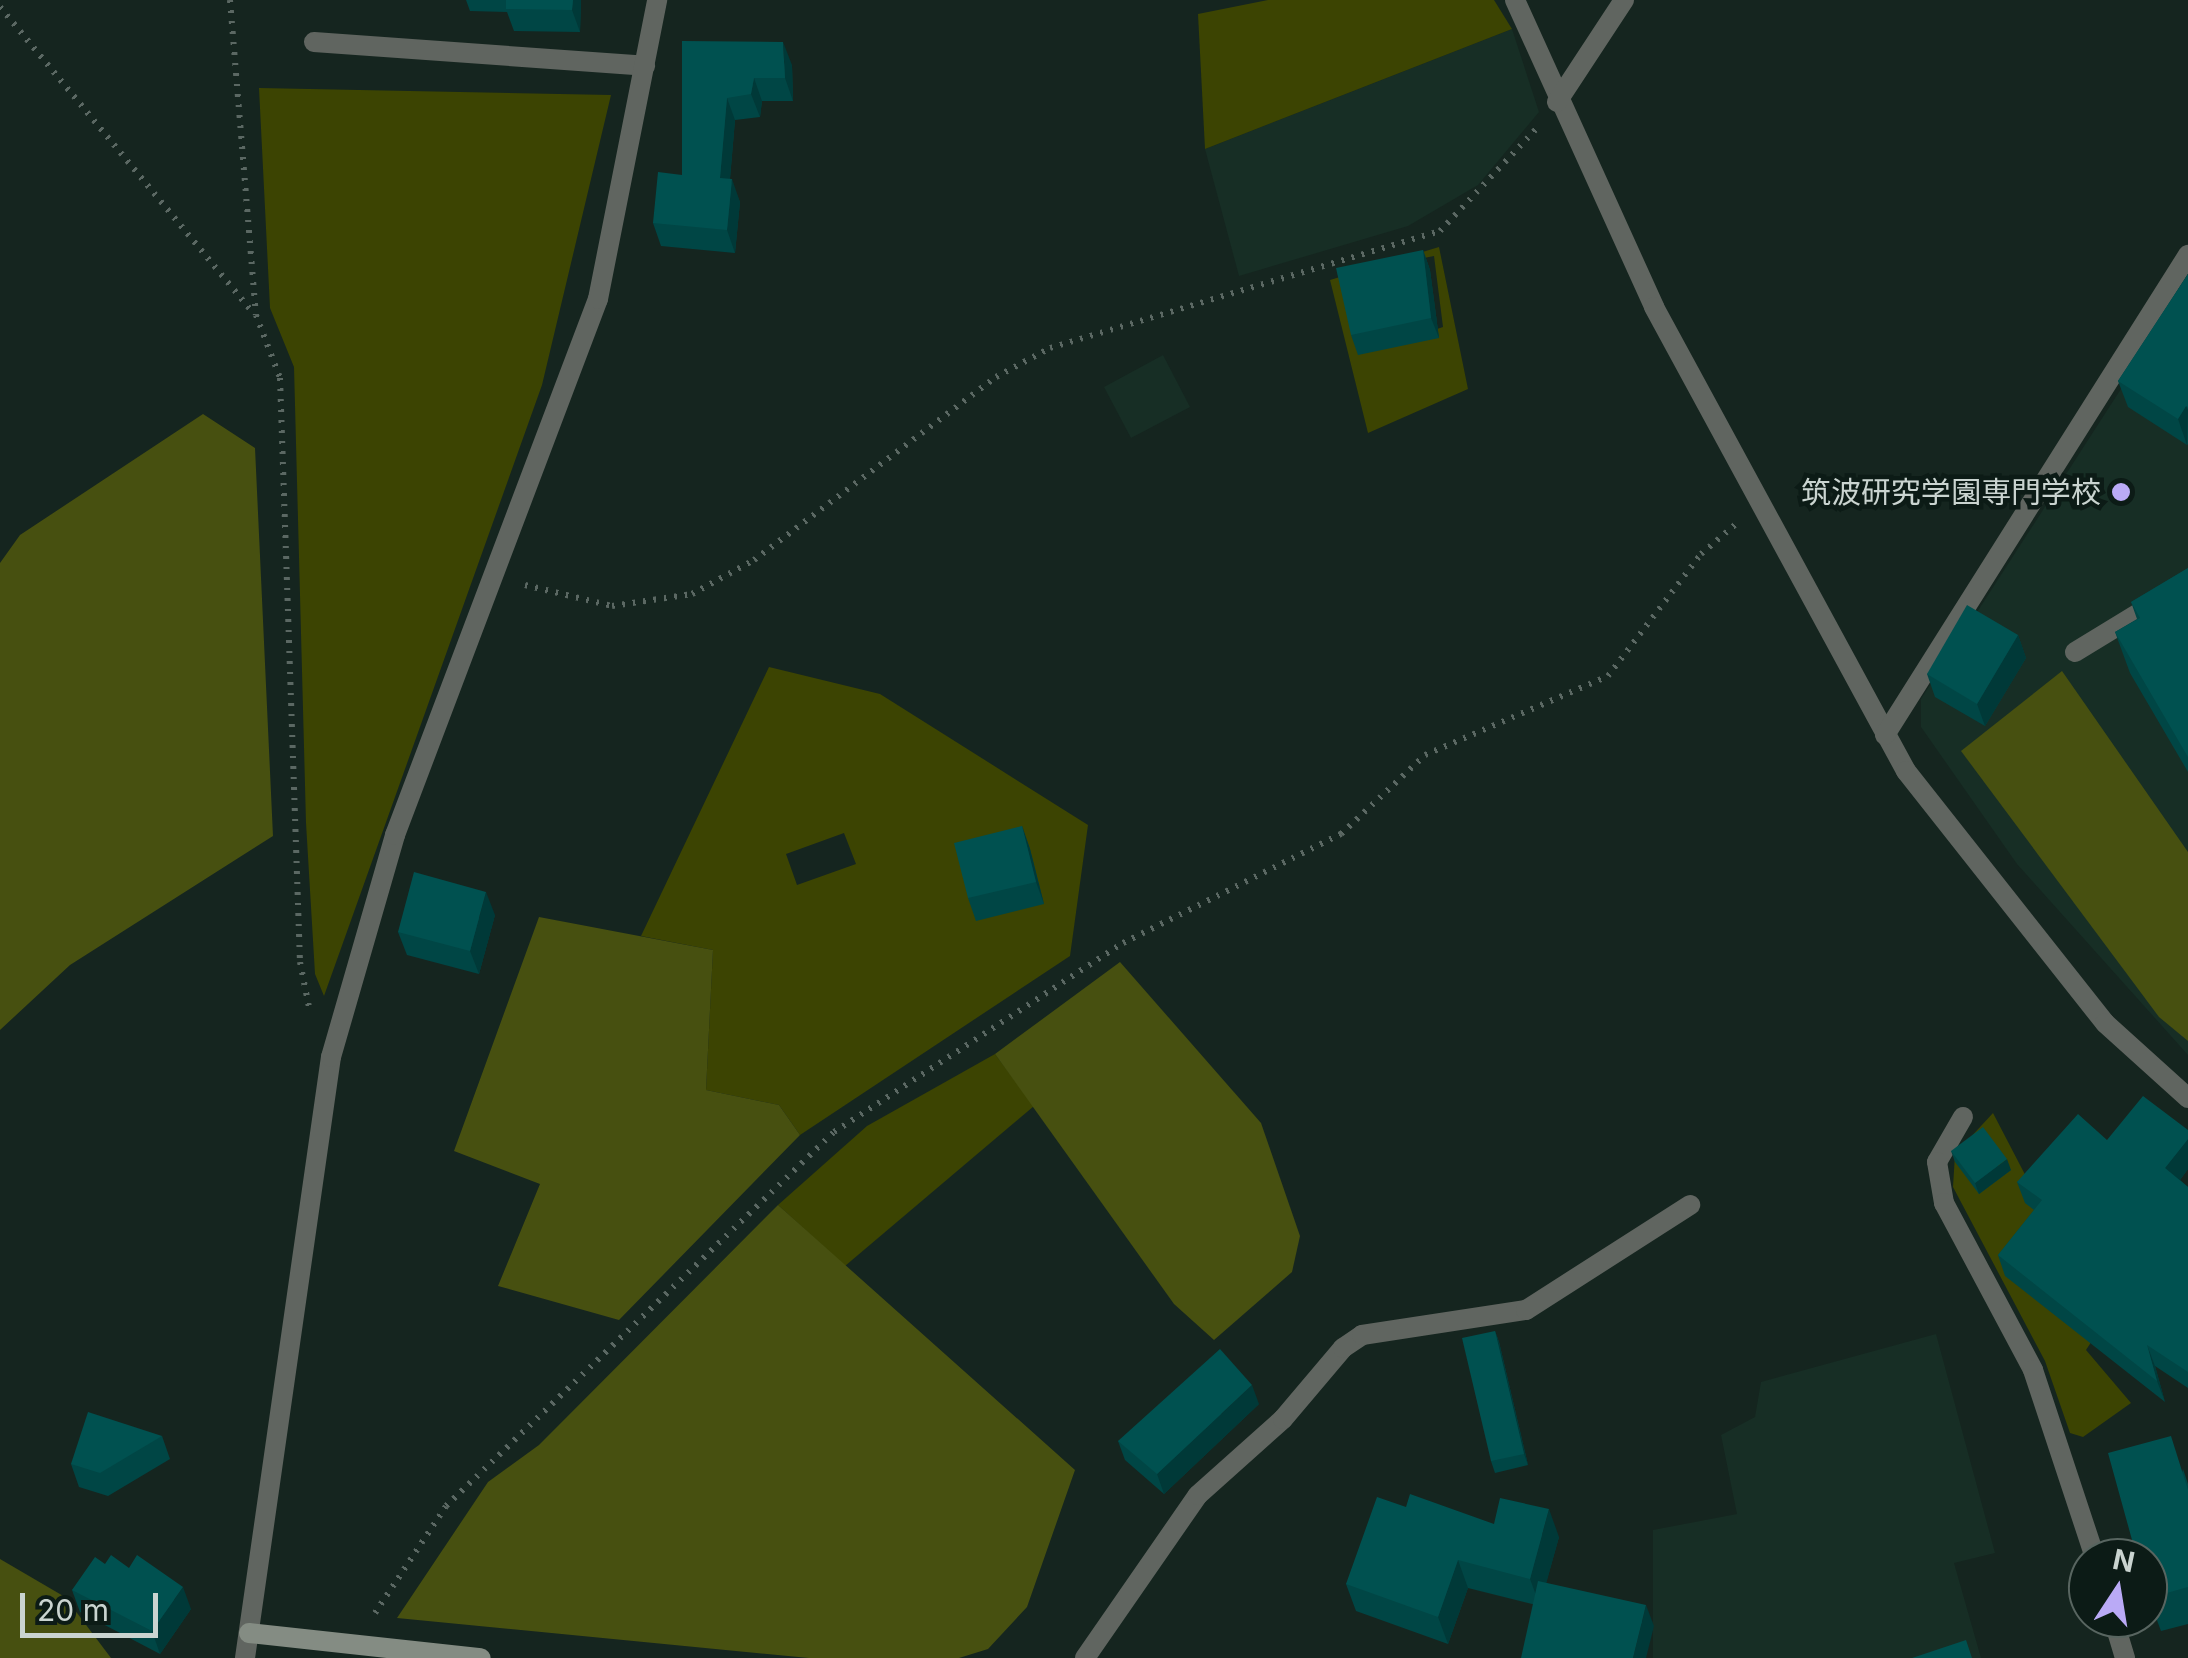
<!DOCTYPE html>
<html>
<head>
<meta charset="utf-8">
<style>
  body { margin:0 }
  #map { position:relative; width:2188px; height:1658px; overflow:hidden; background:#15251f; font-family:Inter,"Noto Sans JP",sans-serif }
  div>[style] { position:absolute }
  [style*='--x'] { left:calc(var(--x)*1px); top:calc(var(--y)*1px); width:calc(var(--w)*1px); rotate:calc(var(--a)*1deg) }
  .built>* { inset:0; background:#172e25 }
  .green>* { inset:0; background:#3c4402 }
  .forest>* { inset:0; background:#475010 }
  .path>* { height:6px; margin-top:-3px; transform-origin:0; background:repeating-linear-gradient(90deg,#5b6863 0 2.5px,transparent 0 10.5px) }
  .lane>* { height:20px; margin:-10px; padding:0 10px; transform-origin:10px; border-radius:10px; background:#606560 }
  .street>* { height:20px; margin:-10px; padding:0 10px; transform-origin:10px; border-radius:10px; background:#606560 }
  .secondary>* { height:20px; margin:-10px; padding:0 10px; transform-origin:10px; border-radius:10px; background:#848c83 }
  .wall>* { inset:0; background:#004645 }
  .shaded-wall>* { inset:0; background:#003938 }
  .building>* { inset:0; background:#005150 }
  .dots>* { width:28px; height:28px; translate:-50% -50%; box-sizing:border-box; border:5px solid #0c1b16; border-radius:50% }
  span { translate:-50% -50%; white-space:nowrap; text-align:center; line-height:1.15; -webkit-text-stroke:9px #0c1b16; paint-order:stroke }
  .poi-label { font-size:30px; color:#cad4d0 }
  .right { translate:-100% -50%; text-align:right }
  .north { position:absolute; left:2068px; top:1538px; width:100px; height:100px; box-sizing:border-box; background:#0c1b16; border:2px solid #586560; border-radius:50%; rotate:12deg; font-size:28px; font-weight:700; line-height:40px; text-align:center; color:#cad4d0 }
  .north::after { content:''; display:block; margin:auto; width:35px; height:45px; background:#baaaf6; clip-path:polygon(50% 0,100% 100%,50% 72%,0 100%) }
  .scale { position:absolute; left:20px; top:1593px; width:138px; height:45px; box-sizing:border-box; border:5px solid #cad4d0; border-top:0; padding-left:12px; font-size:30px; line-height:35px; white-space:nowrap; color:#cad4d0; -webkit-text-stroke:8px #0c1b16; paint-order:stroke }
</style>
</head>
<body>
<div id="map">
  <div class="built">
    <div style="clip-path:polygon(1512px 29px,1539px 112px,1478px 185px,1408px 226px,1239px 276px,1205px 149px)"></div>
    <div style="clip-path:polygon(2188px 285px,2188px 1055px,2017px 864px,1921px 727px,1921px 699px)"></div>
    <div style="clip-path:polygon(1163px 355px,1190px 407px,1131px 438px,1104px 387px)"></div>
    <div style="clip-path:polygon(1936px 1334px,1995px 1553px,1954px 1563px,1981px 1658px,1653px 1658px,1653px 1530px,1737px 1514px,1721px 1435px,1755px 1417px,1761px 1382px)"></div>
  </div>
  <div class="green">
    <div style="clip-path:polygon(1268px 0,1494px 0,1512px 29px,1205px 149px,1198px 14px)"></div>
    <div style="clip-path:polygon(259px 88px,611px 95px,542px 385px,324px 996px,315px 974px,306px 823px,294px 367px,270px 308px)"></div>
    <div style="clip-path:polygon(evenodd,1439px 247px,1468px 389px,1368px 433px,1330px 280px,1439px 247px,1434px 256px,1443px 327px,1437px 329px,1399px 263px,1434px 256px)"></div>
    <div style="clip-path:polygon(evenodd,769px 667px,880px 694px,1088px 825px,1070px 956px,800px 1135px,779px 1105px,706px 1090px,713px 950px,641px 936px,769px 667px,844px 833px,856px 864px,797px 885px,786px 854px,844px 833px)"></div>
    <div style="clip-path:polygon(995px 1054px,1034px 1106px,845px 1266px,778px 1205px,867px 1126px)"></div>
    <div style="clip-path:polygon(1993px 1113px,2032px 1188px,2135px 1275px,2086px 1350px,2131px 1403px,2083px 1437px,2070px 1433px,2045px 1361px,1953px 1187px,1955px 1154px)"></div>
  </div>
  <div class="forest">
    <div style="clip-path:polygon(203px 414px,255px 448px,273px 836px,70px 965px,0 1030px,0 563px,20px 535px)"></div>
    <div style="clip-path:polygon(2062px 671px,2188px 852px,2188px 1041px,2159px 1017px,1961px 751px)"></div>
    <div style="clip-path:polygon(539px 917px,713px 950px,706px 1090px,779px 1105px,800px 1135px,619px 1320px,498px 1286px,540px 1184px,454px 1151px)"></div>
    <div style="clip-path:polygon(1120px 962px,1261px 1123px,1300px 1236px,1292px 1272px,1214px 1340px,1174px 1304px,995px 1054px)"></div>
    <div style="clip-path:polygon(778px 1205px,1075px 1470px,1027px 1607px,988px 1649px,959px 1658px,809px 1658px,397px 1618px,488px 1482px,539px 1445px)"></div>
    <div style="clip-path:polygon(0 1559px,65px 1597px,111px 1658px,0 1658px)"></div>
  </div>
  <div class="path">
    <div style="--x:230;--y:0;--w:316;--a:85.3"></div>
    <div style="--x:256;--y:315;--w:67;--a:69.1"></div>
    <div style="--x:280;--y:378;--w:584;--a:88.04"></div>
    <div style="--x:300;--y:962;--w:46;--a:78.7"></div>
    <div style="--x:0;--y:7;--w:398;--a:50.4"></div>
    <div style="--x:525;--y:585;--w:89;--a:13.6"></div>
    <div style="--x:612;--y:606;--w:81;--a:-8.5"></div>
    <div style="--x:692;--y:594;--w:71;--a:-28.7"></div>
    <div style="--x:754;--y:560;--w:303;--a:-37.1"></div>
    <div style="--x:996;--y:377;--w:61;--a:-28.2"></div>
    <div style="--x:1050;--y:348;--w:407;--a:-16.7"></div>
    <div style="--x:1440;--y:231;--w:143;--a:-46.7"></div>
    <div style="--x:375;--y:1613;--w:128;--a:-56.4"></div>
    <div style="--x:446;--y:1506;--w:539;--a:-43.95"></div>
    <div style="--x:834;--y:1132;--w:345;--a:-33.2"></div>
    <div style="--x:1123;--y:943;--w:244;--a:-26.6"></div>
    <div style="--x:1341;--y:834;--w:115;--a:-43.2"></div>
    <div style="--x:1425;--y:755;--w:199;--a:-23.3"></div>
    <div style="--x:1608;--y:676;--w:153;--a:-52.7"></div>
    <div style="--x:1701;--y:554;--w:46;--a:-40.6"></div>
  </div>
  <div class="lane">
    <div style="--x:2075;--y:652;--w:132;--a:-31.4"></div>
    <div style="--x:1963;--y:1117;--w:52;--a:120"></div>
    <div style="--x:1937;--y:1162;--w:42;--a:80.3"></div>
    <div style="--x:1944;--y:1203;--w:189;--a:61.9"></div>
    <div style="--x:2033;--y:1370;--w:198;--a:71.7"></div>
    <div style="--x:2113;--y:1618;--w:42;--a:73.3"></div>
  </div>
  <div class="street">
    <div style="--x:1515;--y:0;--w:337;--a:65.6"></div>
    <div style="--x:1654;--y:307;--w:528;--a:61.49"></div>
    <div style="--x:1906;--y:771;--w:321;--a:51.7"></div>
    <div style="--x:2105;--y:1023;--w:112;--a:42.1"></div>
    <div style="--x:314;--y:42;--w:332;--a:4.1"></div>
    <div style="--x:1557;--y:102;--w:122;--a:-56.7"></div>
    <div style="--x:1885;--y:735;--w:568;--a:-57.74"></div>
    <div style="--x:245;--y:1658;--w:607;--a:-81.86"></div>
    <div style="--x:331;--y:1057;--w:231;--a:-73.9"></div>
    <div style="--x:395;--y:835;--w:573;--a:-69.26"></div>
    <div style="--x:598;--y:299;--w:305;--a:-78.8"></div>
    <div style="--x:1085;--y:1658;--w:198;--a:-55.3"></div>
    <div style="--x:1198;--y:1495;--w:114;--a:-41.8"></div>
    <div style="--x:1283;--y:1419;--w:93;--a:-49.8"></div>
    <div style="--x:1343;--y:1348;--w:23;--a:-34"></div>
    <div style="--x:1362;--y:1335;--w:166;--a:-8.7"></div>
    <div style="--x:1526;--y:1310;--w:195;--a:-32.6"></div>
  </div>
  <div class="secondary">
    <div style="--x:249;--y:1633;--w:233;--a:6.2"></div>
  </div>
  <div class="wall">
    <div style="clip-path:polygon(466px 0,581px 0,580px 32px,514px 31px,507px 12px,470px 11px)"></div>
    <div style="clip-path:polygon(682px 41px,792px 65px,793px 101px,762px 101px,760px 117px,735px 120px,730px 179px,740px 202px,735px 253px,661px 246px,653px 223px,682px 175px)"></div>
    <div style="clip-path:polygon(1423px 250px,1430px 270px,1439px 338px,1358px 355px,1351px 335px)"></div>
    <div style="clip-path:polygon(2188px 274px,2188px 444px,2187px 445px,2128px 407px,2118px 381px)"></div>
    <div style="clip-path:polygon(2188px 568px,2188px 772px,2130px 673px,2115px 632px,2137px 619px,2131px 602px)"></div>
    <div style="clip-path:polygon(2018px 635px,2026px 658px,1985px 726px,1935px 697px,1927px 674px)"></div>
    <div style="clip-path:polygon(1022px 826px,1030px 849px,1044px 904px,976px 921px,968px 898px)"></div>
    <div style="clip-path:polygon(495px 915px,479px 974px,407px 955px,398px 932px)"></div>
    <div style="clip-path:polygon(2188px 1130px,2188px 1169px,2180px 1180px,2188px 1187px,2188px 1388px,2155px 1366px,2165px 1402px,2005px 1276px,1998px 1255px,2034px 1210px,2025px 1203px,2017px 1182px,2107px 1140px)"></div>
    <div style="clip-path:polygon(1951px 1151px,2011px 1170px,1979px 1194px,1955px 1162px)"></div>
    <div style="clip-path:polygon(1495px 1331px,1499px 1342px,1528px 1465px,1495px 1473px,1491px 1461px)"></div>
    <div style="clip-path:polygon(1259px 1404px,1164px 1494px,1125px 1460px,1118px 1441px)"></div>
    <div style="clip-path:polygon(162px 1436px,170px 1459px,108px 1496px,79px 1487px,71px 1464px)"></div>
    <div style="clip-path:polygon(2183px 1469px,2188px 1484px,2188px 1624px,2161px 1631px,2148px 1596px)"></div>
    <div style="clip-path:polygon(1406px 1507px,1559px 1537px,1546px 1583px,1654px 1626px,1532px 1604px,1468px 1588px,1448px 1644px,1356px 1611px,1346px 1584px)"></div>
    <div style="clip-path:polygon(105px 1564px,191px 1609px,160px 1654px,80px 1612px,72px 1590px)"></div>
  </div>
  <div class="shaded-wall">
    <div style="clip-path:polygon(573px 0,581px 0,580px 32px,572px 10px)"></div>
    <div style="clip-path:polygon(783px 42px,792px 65px,793px 101px,785px 78px)"></div>
    <div style="clip-path:polygon(754px 78px,762px 101px,760px 117px,751px 94px)"></div>
    <div style="clip-path:polygon(727px 98px,735px 120px,728px 201px,720px 178px)"></div>
    <div style="clip-path:polygon(732px 179px,740px 202px,735px 253px,727px 230px)"></div>
    <div style="clip-path:polygon(1423px 250px,1430px 270px,1439px 338px,1431px 318px)"></div>
    <div style="clip-path:polygon(2186px 406px,2188px 410px,2187px 445px,2178px 419px)"></div>
    <div style="clip-path:polygon(2018px 635px,2026px 658px,1985px 726px,1977px 704px)"></div>
    <div style="clip-path:polygon(1022px 826px,1030px 849px,1044px 904px,1036px 882px)"></div>
    <div style="clip-path:polygon(486px 892px,495px 915px,479px 974px,470px 951px)"></div>
    <div style="clip-path:polygon(2188px 1139px,2188px 1169px,2173px 1189px,2165px 1168px)"></div>
    <div style="clip-path:polygon(2007px 1159px,2011px 1170px,1979px 1194px,1975px 1183px)"></div>
    <div style="clip-path:polygon(1495px 1331px,1499px 1342px,1528px 1465px,1524px 1454px)"></div>
    <div style="clip-path:polygon(2147px 1345px,2155px 1366px,2165px 1402px,2157px 1381px)"></div>
    <div style="clip-path:polygon(1252px 1385px,1259px 1404px,1164px 1494px,1157px 1474px)"></div>
    <div style="clip-path:polygon(1549px 1509px,1559px 1537px,1540px 1606px,1530px 1579px)"></div>
    <div style="clip-path:polygon(1458px 1560px,1468px 1588px,1448px 1644px,1438px 1617px)"></div>
    <div style="clip-path:polygon(183px 1587px,191px 1609px,160px 1654px,152px 1631px)"></div>
    <div style="clip-path:polygon(1646px 1605px,1654px 1626px,1646px 1658px,1633px 1658px)"></div>
  </div>
  <div class="building">
    <div style="clip-path:polygon(506px 0,573px 0,572px 10px,506px 9px)"></div>
    <div style="clip-path:polygon(682px 41px,783px 42px,785px 78px,754px 78px,751px 94px,727px 98px,720px 178px,732px 179px,727px 230px,653px 223px,658px 172px,682px 175px)"></div>
    <div style="clip-path:polygon(1423px 250px,1431px 318px,1351px 335px,1336px 268px)"></div>
    <div style="clip-path:polygon(2188px 274px,2188px 407px,2186px 406px,2178px 419px,2118px 381px)"></div>
    <div style="clip-path:polygon(2188px 568px,2188px 757px,2115px 632px,2140px 618px,2131px 602px)"></div>
    <div style="clip-path:polygon(1967px 605px,2018px 635px,1977px 704px,1927px 674px)"></div>
    <div style="clip-path:polygon(1022px 826px,1036px 882px,968px 898px,954px 843px)"></div>
    <div style="clip-path:polygon(414px 872px,486px 892px,470px 951px,398px 932px)"></div>
    <div style="clip-path:polygon(2143px 1096px,2188px 1130px,2188px 1139px,2165px 1168px,2188px 1187px,2188px 1372px,2147px 1345px,2157px 1381px,1998px 1255px,2042px 1200px,2017px 1182px,2078px 1114px,2107px 1140px)"></div>
    <div style="clip-path:polygon(1983px 1127px,2007px 1159px,1975px 1183px,1951px 1151px)"></div>
    <div style="clip-path:polygon(1495px 1331px,1524px 1454px,1491px 1461px,1462px 1338px)"></div>
    <div style="clip-path:polygon(1220px 1349px,1252px 1385px,1157px 1474px,1118px 1441px)"></div>
    <div style="clip-path:polygon(88px 1412px,162px 1436px,100px 1473px,71px 1464px)"></div>
    <div style="clip-path:polygon(2171px 1436px,2188px 1490px,2188px 1587px,2149px 1598px,2148px 1558px,2137px 1558px,2108px 1453px)"></div>
    <div style="clip-path:polygon(1410px 1494px,1494px 1524px,1500px 1498px,1549px 1509px,1530px 1579px,1458px 1560px,1438px 1617px,1346px 1584px,1377px 1497px,1406px 1507px)"></div>
    <div style="clip-path:polygon(111px 1555px,129px 1568px,137px 1555px,183px 1587px,152px 1631px,72px 1590px,95px 1557px,105px 1564px)"></div>
    <div style="clip-path:polygon(1538px 1581px,1646px 1605px,1633px 1658px,1521px 1658px)"></div>
    <div style="clip-path:polygon(1966px 1640px,1972px 1658px,1912px 1658px)"></div>
  </div>
  <div class="dots">
    <div style="left:2121px;top:492px;background:#baaaf6"></div>
  </div>
  <div class="poi-label">
    <span class="right" style="left:2101px;top:492px">筑波研究学園専門学校</span>
  </div>
  <div class="north">N</div>
  <div class="scale">20 m</div>
</div>
</body>
</html>
